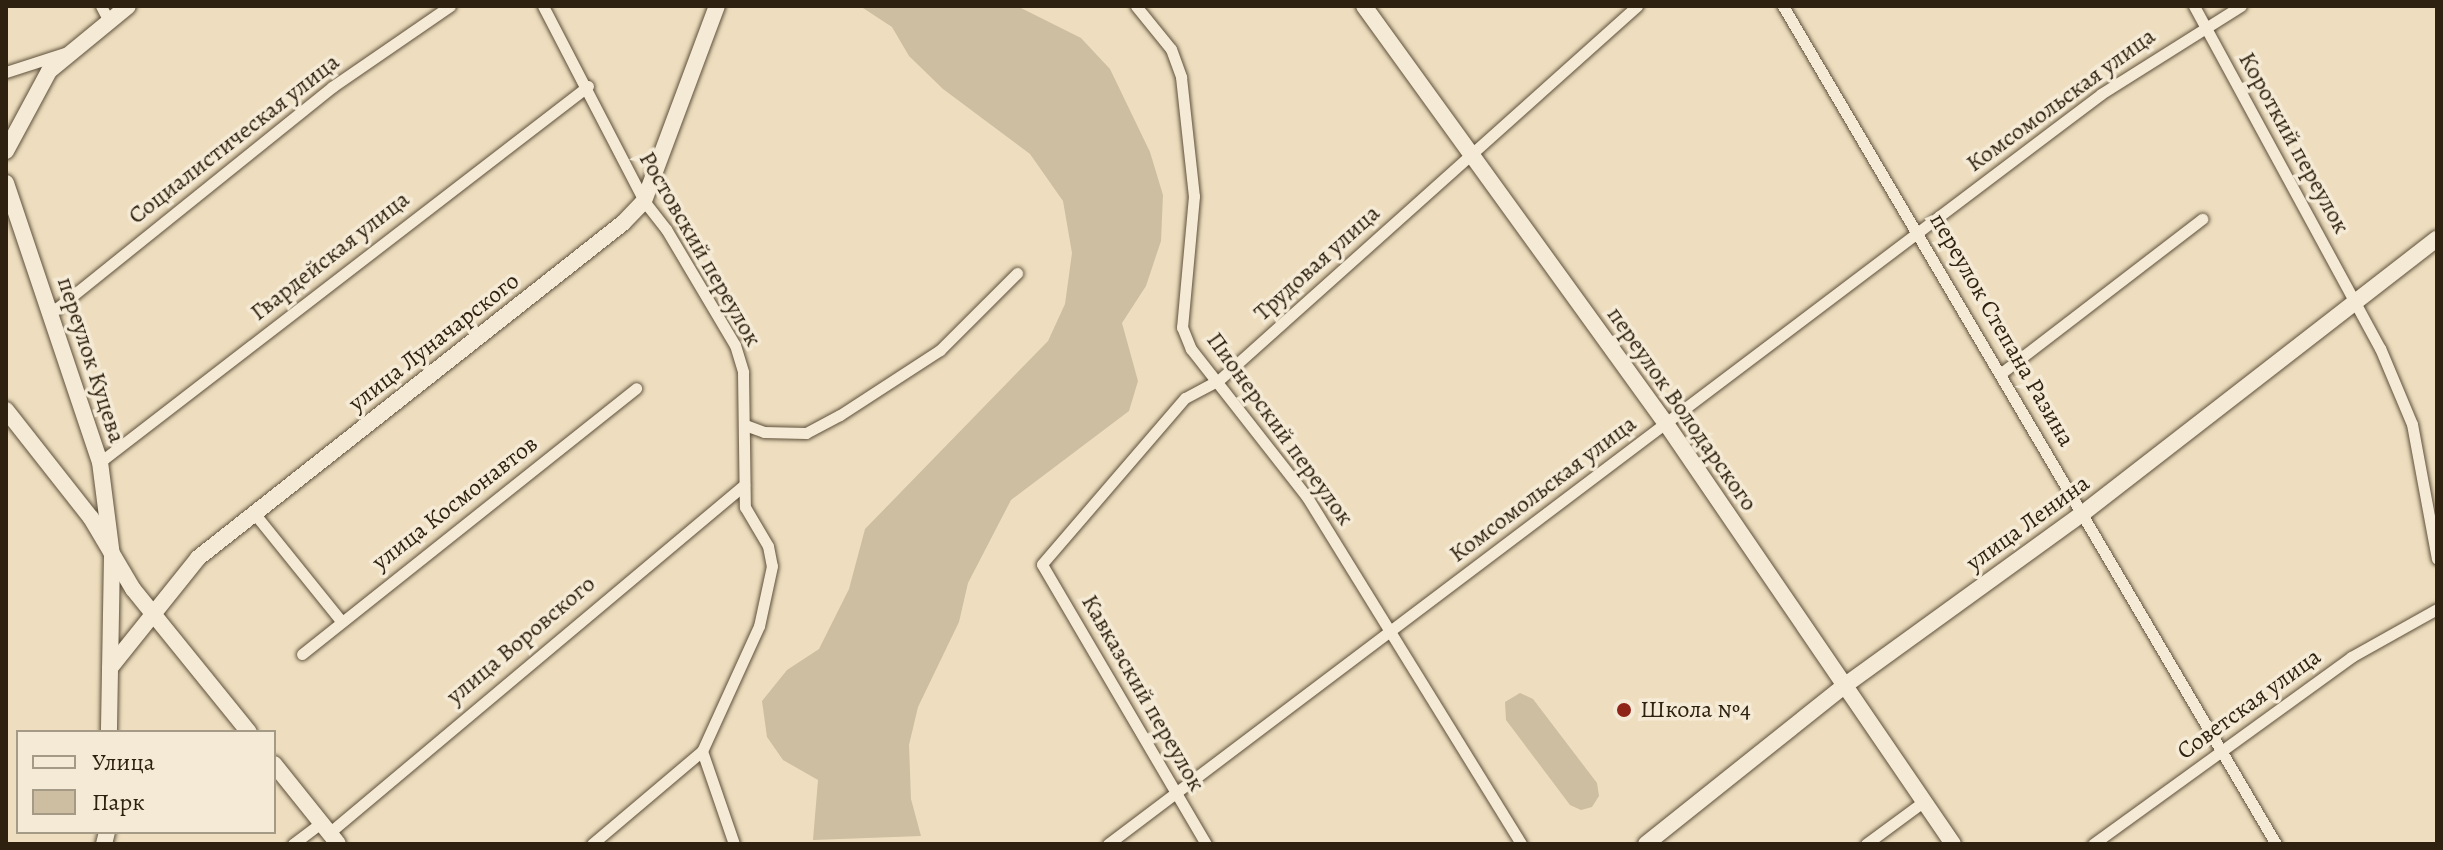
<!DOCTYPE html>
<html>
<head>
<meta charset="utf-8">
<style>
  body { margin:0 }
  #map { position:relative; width:2443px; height:850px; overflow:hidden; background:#eedebf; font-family:Alegreya,serif }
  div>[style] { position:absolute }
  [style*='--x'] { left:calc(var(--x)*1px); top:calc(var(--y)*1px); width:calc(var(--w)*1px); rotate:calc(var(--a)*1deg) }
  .green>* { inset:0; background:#cdbea1 }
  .roads { filter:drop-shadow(0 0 2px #5e503b) drop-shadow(0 0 2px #5e503b) }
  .street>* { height:11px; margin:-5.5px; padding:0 5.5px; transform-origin:5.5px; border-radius:5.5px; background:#f4ead5 }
  .secondary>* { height:16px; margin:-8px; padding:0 8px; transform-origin:8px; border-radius:8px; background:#f4ead5 }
  .dots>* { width:22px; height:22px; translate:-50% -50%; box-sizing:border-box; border:4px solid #f4ead5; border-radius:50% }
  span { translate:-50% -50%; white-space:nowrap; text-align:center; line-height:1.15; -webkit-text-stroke:7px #f4ead5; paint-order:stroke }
  .street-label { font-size:24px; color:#2e210f }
  .poi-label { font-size:24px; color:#2e210f }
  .left { translate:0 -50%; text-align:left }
  .frame { position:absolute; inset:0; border:8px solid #2e210f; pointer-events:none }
  .legend { position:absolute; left:16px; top:730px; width:260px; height:104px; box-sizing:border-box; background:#f4ead5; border:2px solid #a59a86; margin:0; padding:10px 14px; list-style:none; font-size:24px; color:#2e210f }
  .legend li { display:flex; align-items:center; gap:16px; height:40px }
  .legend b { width:40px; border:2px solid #a59a86 }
</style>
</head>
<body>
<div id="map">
  <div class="green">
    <div style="clip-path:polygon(860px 6px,1017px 6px,1081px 38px,1110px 69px,1150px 152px,1163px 195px,1161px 241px,1146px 286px,1122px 323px,1138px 381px,1129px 411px,1011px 500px,968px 583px,959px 622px,918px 707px,909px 745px,911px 799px,921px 836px,813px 840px,818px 780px,783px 760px,767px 737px,762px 701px,787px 670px,819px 649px,849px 589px,865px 529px,1048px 341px,1065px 304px,1072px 253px,1063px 201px,1030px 154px,943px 89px,909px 56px,892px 27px)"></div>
    <div style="clip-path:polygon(1520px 693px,1533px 699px,1597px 783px,1599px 796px,1592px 807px,1581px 810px,1570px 805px,1506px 720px,1505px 702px)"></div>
  </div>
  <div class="roads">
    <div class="street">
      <div style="--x:101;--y:6;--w:17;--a:62"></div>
      <div style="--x:543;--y:6;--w:220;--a:62.6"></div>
      <div style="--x:644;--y:201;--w:36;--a:52"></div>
      <div style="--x:666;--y:229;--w:135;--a:59.3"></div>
      <div style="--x:735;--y:345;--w:28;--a:73"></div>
      <div style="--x:743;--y:372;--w:135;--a:89.2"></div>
      <div style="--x:745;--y:507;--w:45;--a:59.5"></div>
      <div style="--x:768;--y:546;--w:20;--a:79"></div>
      <div style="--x:772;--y:566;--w:61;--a:102.2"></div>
      <div style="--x:759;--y:626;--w:137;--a:114.5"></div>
      <div style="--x:702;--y:751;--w:98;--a:71"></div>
      <div style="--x:1136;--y:6;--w:55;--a:50.9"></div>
      <div style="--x:1171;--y:49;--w:30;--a:70"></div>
      <div style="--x:1181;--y:77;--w:120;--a:83.8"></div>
      <div style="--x:1194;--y:196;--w:132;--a:95.2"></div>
      <div style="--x:1182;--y:327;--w:24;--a:68"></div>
      <div style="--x:1191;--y:349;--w:188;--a:51.9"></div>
      <div style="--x:1307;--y:497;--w:408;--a:58.3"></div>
      <div style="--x:1783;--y:6;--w:972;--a:59.53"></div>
      <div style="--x:2194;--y:6;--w:389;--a:61.5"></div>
      <div style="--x:2380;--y:348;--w:82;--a:67.2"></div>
      <div style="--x:2412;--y:424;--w:137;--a:79.5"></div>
      <div style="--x:6;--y:72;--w:65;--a:-17.9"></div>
      <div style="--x:51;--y:313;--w:361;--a:-38.8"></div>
      <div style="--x:332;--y:87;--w:143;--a:-34.5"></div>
      <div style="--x:2000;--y:374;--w:255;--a:-37.5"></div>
      <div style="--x:745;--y:425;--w:20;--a:20"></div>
      <div style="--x:764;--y:432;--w:42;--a:1.4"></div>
      <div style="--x:806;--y:433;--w:38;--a:-28"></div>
      <div style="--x:840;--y:415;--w:119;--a:-33"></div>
      <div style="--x:940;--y:350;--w:109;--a:-45"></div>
      <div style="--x:100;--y:462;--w:616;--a:-37.61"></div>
      <div style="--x:254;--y:513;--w:139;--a:51.1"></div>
      <div style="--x:302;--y:654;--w:427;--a:-38.5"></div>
      <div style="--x:329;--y:833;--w:542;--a:-39.98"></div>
      <div style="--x:293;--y:844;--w:35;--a:-37"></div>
      <div style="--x:592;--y:844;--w:144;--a:-40.2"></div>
      <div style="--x:1108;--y:844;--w:1244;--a:-37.06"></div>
      <div style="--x:2101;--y:94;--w:165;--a:-32.2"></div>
      <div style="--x:1206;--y:844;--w:324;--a:-120.4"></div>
      <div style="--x:1042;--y:564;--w:219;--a:-49.3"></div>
      <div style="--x:1185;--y:398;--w:38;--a:-28"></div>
      <div style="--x:1219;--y:380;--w:561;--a:-41.82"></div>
      <div style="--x:1866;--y:844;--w:71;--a:-36.4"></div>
      <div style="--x:2093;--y:844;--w:319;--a:-35.9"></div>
      <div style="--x:2351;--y:657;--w:98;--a:-29.2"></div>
    </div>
    <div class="secondary">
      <div style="--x:1364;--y:6;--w:517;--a:54.13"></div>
      <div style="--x:1667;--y:425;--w:507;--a:55.68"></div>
      <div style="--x:6;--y:151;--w:91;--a:-61.7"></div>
      <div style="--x:49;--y:71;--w:102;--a:-39.4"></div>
      <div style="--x:6;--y:183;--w:294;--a:71.4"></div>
      <div style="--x:100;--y:462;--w:95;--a:82.7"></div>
      <div style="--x:112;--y:556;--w:176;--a:91"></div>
      <div style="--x:6;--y:410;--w:137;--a:51.8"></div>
      <div style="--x:91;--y:518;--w:82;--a:59.4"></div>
      <div style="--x:133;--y:589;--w:184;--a:51"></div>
      <div style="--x:110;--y:668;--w:141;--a:-51.3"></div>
      <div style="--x:198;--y:558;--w:541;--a:-38.25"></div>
      <div style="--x:623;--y:223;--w:30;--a:-46"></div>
      <div style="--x:644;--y:201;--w:208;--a:-69.5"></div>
      <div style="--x:274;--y:764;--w:102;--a:51.3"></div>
      <div style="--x:104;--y:844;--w:12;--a:-76"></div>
      <div style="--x:1646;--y:844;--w:253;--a:-38.6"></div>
      <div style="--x:1844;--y:686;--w:294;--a:-35.9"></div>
      <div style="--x:2082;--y:514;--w:449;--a:-37.8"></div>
    </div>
  </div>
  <div class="dots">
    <div style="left:1624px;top:710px;background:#8f2418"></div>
  </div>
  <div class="street-label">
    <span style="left:2061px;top:100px;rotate:-36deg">Комсомольская улица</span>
    <span style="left:234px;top:139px;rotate:-38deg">Социалистическая улица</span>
    <span style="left:2294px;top:143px;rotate:61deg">Короткий переулок</span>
    <span style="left:700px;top:249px;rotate:60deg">Ростовский переулок</span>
    <span style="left:330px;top:256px;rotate:-38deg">Гвардейская улица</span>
    <span style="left:1317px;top:263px;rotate:-42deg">Трудовая улица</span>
    <span style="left:2002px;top:330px;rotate:60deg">переулок Степана Разина</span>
    <span style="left:434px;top:342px;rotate:-38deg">улица Луначарского</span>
    <span style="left:91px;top:360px;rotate:72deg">переулок Куцева</span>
    <span style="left:1682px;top:409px;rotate:55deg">переулок Володарского</span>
    <span style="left:1280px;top:429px;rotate:54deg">Пионерский переулок</span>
    <span style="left:1543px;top:489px;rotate:-37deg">Комсомольская улица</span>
    <span style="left:455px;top:503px;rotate:-38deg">улица Космонавтов</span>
    <span style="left:2028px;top:523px;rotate:-36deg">улица Ленина</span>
    <span style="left:521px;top:640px;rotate:-40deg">улица Воровского</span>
    <span style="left:1143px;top:693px;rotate:60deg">Кавказский переулок</span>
    <span style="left:2249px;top:704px;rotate:-36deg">Советская улица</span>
  </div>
  <div class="poi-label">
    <span class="left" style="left:1640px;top:710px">Школа №4</span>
  </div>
  <div class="frame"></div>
  <ul class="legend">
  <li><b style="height:10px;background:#f4ead5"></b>Улица</li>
  <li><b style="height:22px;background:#cdbea1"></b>Парк</li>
  </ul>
</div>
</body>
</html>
